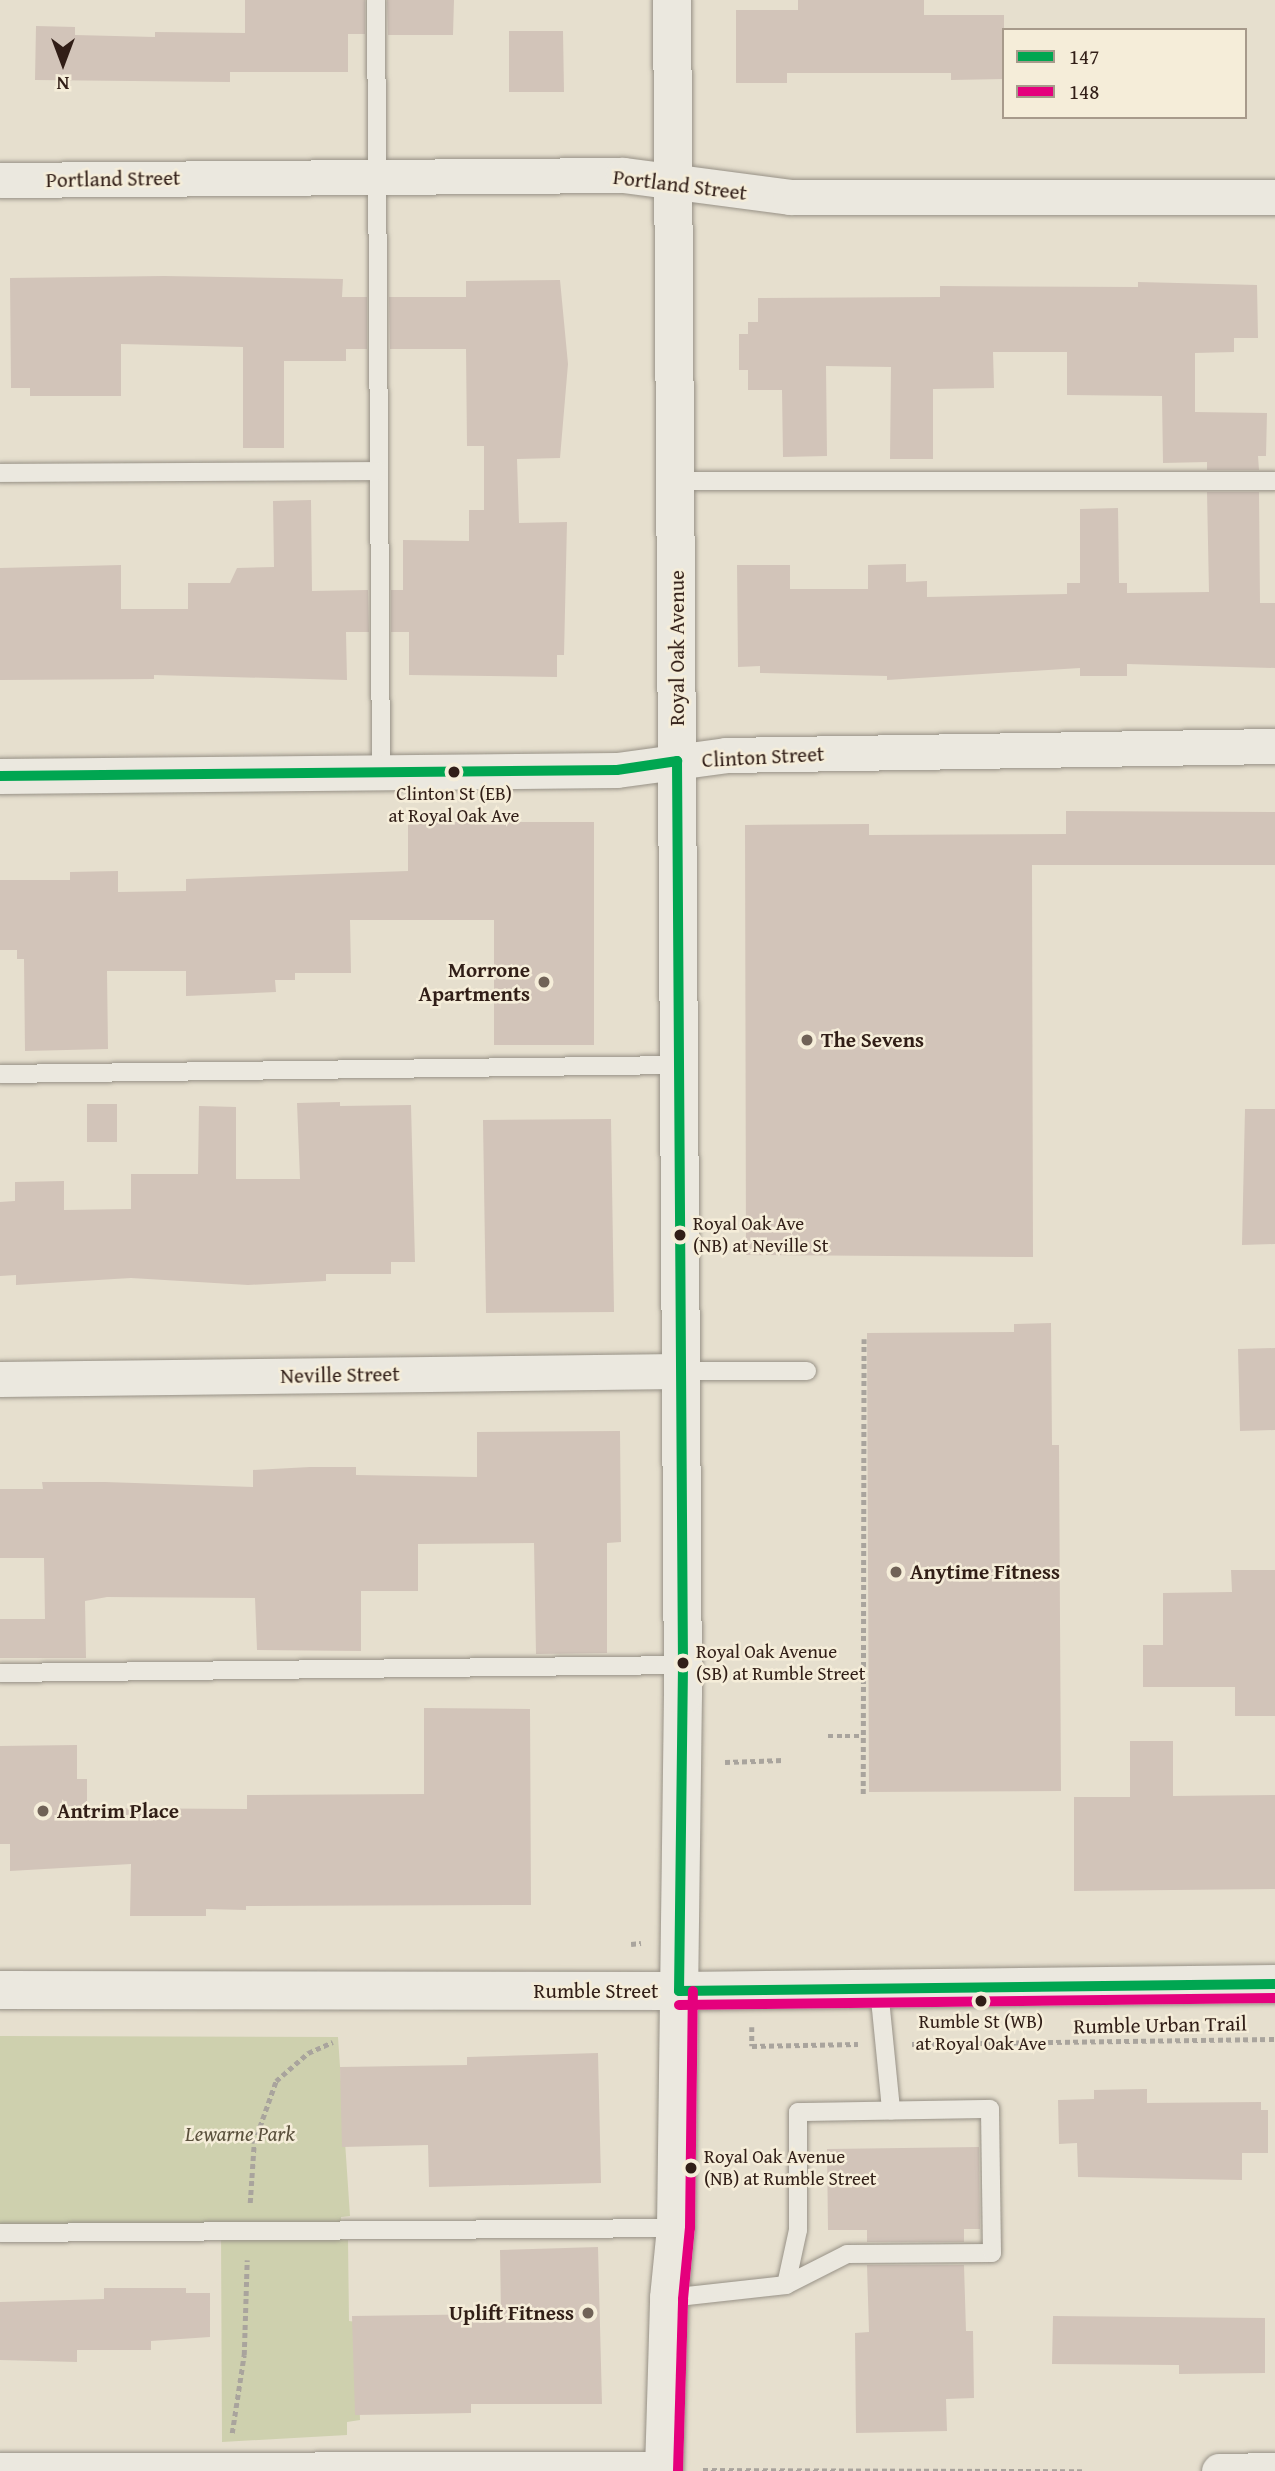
<!DOCTYPE html>
<html>
<head>
<meta charset="utf-8">
<style>
  body { margin:0 }
  #map { position:relative; width:1275px; height:2471px; overflow:hidden; background:#e6dfce; font-family:"Gentium Book Plus",serif }
  div>[style] { position:absolute }
  [style*='--x'] { left:calc(var(--x)*1px); top:calc(var(--y)*1px); width:calc(var(--w)*1px); rotate:calc(var(--a)*1deg) }
  .green>* { inset:0; background:#ced0ae }
  .building>* { inset:0; background:#d2c4b9 }
  .path>* { height:4.5px; margin-top:-2.25px; transform-origin:0; background:repeating-linear-gradient(90deg,#a9a49d 0 5px,transparent 0 8.5px) }
  .roads { filter:drop-shadow(0 0 2px #979186) drop-shadow(0 0 2px #979186) }
  .service>* { height:18px; margin:-9px; padding:0 9px; transform-origin:9px; border-radius:9px; background:#ebe8df }
  .minor>* { height:35px; margin:-17.5px; padding:0 17.5px; transform-origin:17.5px; border-radius:17.5px; background:#ebe8df }
  .tertiary>* { height:38px; margin:-19px; padding:0 19px; transform-origin:19px; border-radius:19px; background:#ebe8df }
  .bus-1>* { height:10px; margin:-5px; padding:0 5px; transform-origin:5px; border-radius:5px; background:#00a651 }
  .bus-2>* { height:10px; margin:-5px; padding:0 5px; transform-origin:5px; border-radius:5px; background:#e5007d }
  .dots>* { width:19px; height:19px; translate:-50% -50%; box-sizing:border-box; border:4px solid #f5edd9; border-radius:50% }
  span { translate:-50% -50%; white-space:nowrap; text-align:center; line-height:1.15; -webkit-text-stroke:5px #f5edd9; paint-order:stroke }
  .bus-label { font-size:19px; color:#311e17 }
  .left { translate:0 -50%; text-align:left }
  .street-label { font-size:21px; color:#311e17 }
  .poi-label { font-size:21px; color:#311e17; font-weight:700 }
  .right { translate:-100% -50%; text-align:right }
  .park-label { font-size:21px; color:#5a503c; font-style:italic }
  .legend { position:absolute; left:1002px; top:28px; width:245px; height:91px; box-sizing:border-box; background:#f5edd9; border:2px solid #a79a8b; margin:0; padding:9px 12px; list-style:none; font-size:21px; color:#311e17 }
  .legend li { display:flex; align-items:center; gap:14px; height:35px }
  .legend b { width:35px; border:2px solid #a79a8b }
  .north { position:absolute; left:28px; top:28px; width:70px; height:70px; -webkit-text-stroke:5px #f5edd9; paint-order:stroke; rotate:180deg; font-size:19px; font-weight:700; line-height:28px; text-align:center; color:#311e17 }
  .north::after { content:''; display:block; margin:auto; width:24px; height:32px; background:#311e17; clip-path:polygon(50% 0,100% 100%,50% 72%,0 100%) }
</style>
</head>
<body>
<div id="map">
  <div class="green">
    <div style="clip-path:polygon(0 2036px,338px 2037px,350px 2216px,341px 2217px,342px 2240px,348px 2240px,349px 2321px,357px 2322px,360px 2420px,347px 2422px,347px 2435px,222px 2442px,221px 2230px,0 2233px)"></div>
  </div>
  <div class="building">
    <div style="clip-path:polygon(245px 0,365px 0,365px 34px,348px 34px,348px 72px,230px 72px,230px 82px,35px 80px,36px 26px,75px 27px,75px 35px,155px 37px,155px 32px,245px 33px)"></div>
    <div style="clip-path:polygon(387px 0,454px 0,453px 35px,388px 35px)"></div>
    <div style="clip-path:polygon(798px 0,924px 0,924px 15px,1004px 15px,1004px 79px,951px 80px,951px 73px,787px 73px,787px 83px,736px 83px,736px 10px,798px 10px)"></div>
    <div style="clip-path:polygon(509px 31px,563px 31px,564px 92px,509px 92px)"></div>
    <div style="clip-path:polygon(164px 276px,343px 279px,342px 297px,367px 297px,367px 349px,346px 349px,346px 361px,284px 361px,284px 448px,243px 448px,243px 347px,121px 344px,121px 396px,30px 396px,30px 388px,11px 388px,10px 278px)"></div>
    <div style="clip-path:polygon(560px 280px,568px 364px,560px 458px,517px 459px,519px 523px,567px 522px,564px 655px,557px 655px,557px 677px,409px 675px,409px 632px,391px 632px,391px 590px,403px 590px,403px 540px,469px 541px,469px 510px,484px 510px,484px 446px,467px 446px,466px 349px,390px 349px,389px 297px,466px 297px,466px 281px)"></div>
    <div style="clip-path:polygon(1138px 282px,1257px 285px,1258px 338px,1234px 338px,1234px 352px,1195px 353px,1195px 412px,1267px 413px,1266px 456px,1258px 456px,1259px 470px,1207px 470px,1207px 462px,1163px 463px,1162px 396px,1067px 395px,1067px 352px,993px 352px,994px 388px,933px 389px,933px 459px,890px 459px,891px 367px,826px 366px,827px 456px,783px 457px,782px 390px,748px 390px,748px 370px,739px 370px,739px 334px,748px 334px,748px 322px,758px 322px,758px 298px,940px 297px,940px 286px,1138px 287px)"></div>
    <div style="clip-path:polygon(1207px 492px,1259px 492px,1260px 603px,1275px 603px,1275px 668px,1127px 664px,1127px 676px,1080px 676px,1080px 668px,887px 680px,887px 676px,760px 673px,760px 666px,738px 667px,737px 565px,790px 565px,790px 589px,868px 589px,868px 565px,906px 564px,906px 582px,927px 581px,927px 597px,1067px 594px,1067px 583px,1080px 583px,1080px 509px,1118px 508px,1119px 583px,1127px 583px,1127px 593px,1209px 592px)"></div>
    <div style="clip-path:polygon(311px 500px,312px 591px,368px 590px,369px 632px,346px 632px,347px 680px,154px 675px,154px 679px,0 680px,0 568px,121px 565px,121px 609px,188px 609px,188px 583px,230px 583px,237px 568px,274px 567px,273px 501px)"></div>
    <div style="clip-path:polygon(1066px 811px,1275px 812px,1275px 865px,1032px 865px,1033px 1257px,746px 1255px,745px 825px,869px 824px,869px 835px,1066px 834px)"></div>
    <div style="clip-path:polygon(408px 822px,594px 822px,594px 1045px,494px 1045px,494px 920px,350px 920px,351px 973px,295px 973px,295px 980px,275px 980px,276px 992px,186px 996px,186px 971px,107px 971px,108px 1049px,25px 1051px,24px 959px,17px 959px,17px 950px,0 950px,0 880px,70px 880px,70px 872px,118px 871px,118px 892px,186px 891px,186px 879px,408px 871px)"></div>
    <div style="clip-path:polygon(340px 1102px,340px 1106px,411px 1105px,415px 1262px,391px 1262px,391px 1274px,326px 1274px,326px 1281px,248px 1285px,131px 1278px,16px 1285px,16px 1275px,0 1276px,0 1202px,15px 1201px,15px 1182px,64px 1181px,64px 1210px,131px 1209px,131px 1174px,198px 1174px,199px 1106px,236px 1107px,236px 1179px,300px 1179px,297px 1103px)"></div>
    <div style="clip-path:polygon(87px 1104px,117px 1104px,117px 1142px,87px 1142px)"></div>
    <div style="clip-path:polygon(1245px 1109px,1275px 1109px,1275px 1244px,1242px 1245px)"></div>
    <div style="clip-path:polygon(611px 1119px,614px 1312px,486px 1313px,483px 1120px)"></div>
    <div style="clip-path:polygon(1051px 1323px,1052px 1445px,1059px 1445px,1061px 1791px,869px 1792px,867px 1333px,1014px 1332px,1014px 1324px)"></div>
    <div style="clip-path:polygon(1275px 1348px,1275px 1430px,1240px 1431px,1238px 1349px)"></div>
    <div style="clip-path:polygon(620px 1431px,621px 1542px,607px 1543px,607px 1653px,536px 1654px,534px 1543px,418px 1544px,418px 1591px,361px 1591px,361px 1651px,257px 1650px,255px 1598px,107px 1597px,85px 1601px,86px 1658px,0 1658px,0 1619px,45px 1619px,44px 1558px,0 1558px,0 1489px,43px 1489px,42px 1482px,105px 1482px,253px 1487px,253px 1470px,310px 1467px,356px 1467px,356px 1475px,477px 1477px,477px 1432px)"></div>
    <div style="clip-path:polygon(1231px 1570px,1275px 1570px,1275px 1716px,1235px 1716px,1235px 1687px,1143px 1687px,1143px 1645px,1163px 1645px,1163px 1593px,1232px 1592px)"></div>
    <div style="clip-path:polygon(424px 1708px,530px 1709px,531px 1905px,246px 1906px,246px 1910px,206px 1909px,206px 1916px,130px 1916px,131px 1864px,10px 1871px,10px 1844px,0 1844px,0 1746px,77px 1745px,77px 1779px,87px 1779px,87px 1808px,247px 1809px,247px 1795px,424px 1794px)"></div>
    <div style="clip-path:polygon(1130px 1741px,1173px 1741px,1173px 1796px,1275px 1795px,1275px 1889px,1074px 1891px,1074px 1797px,1130px 1797px)"></div>
    <div style="clip-path:polygon(598px 2053px,601px 2183px,429px 2187px,428px 2145px,342px 2147px,340px 2067px,467px 2065px,467px 2057px)"></div>
    <div style="clip-path:polygon(1147px 2089px,1147px 2103px,1261px 2102px,1261px 2110px,1268px 2110px,1268px 2153px,1242px 2153px,1242px 2180px,1078px 2177px,1077px 2143px,1059px 2144px,1058px 2100px,1094px 2099px,1094px 2090px)"></div>
    <div style="clip-path:polygon(979px 2147px,980px 2229px,964px 2229px,964px 2242px,867px 2242px,867px 2230px,828px 2230px,827px 2149px)"></div>
    <div style="clip-path:polygon(598px 2247px,602px 2404px,471px 2404px,471px 2413px,355px 2415px,352px 2316px,501px 2314px,500px 2250px)"></div>
    <div style="clip-path:polygon(867px 2265px,964px 2265px,966px 2331px,973px 2331px,974px 2398px,946px 2399px,947px 2431px,856px 2433px,855px 2333px,869px 2332px)"></div>
    <div style="clip-path:polygon(104px 2288px,186px 2288px,186px 2293px,210px 2293px,210px 2337px,151px 2341px,151px 2350px,77px 2350px,77px 2362px,0 2360px,0 2302px,104px 2299px)"></div>
    <div style="clip-path:polygon(1053px 2316px,1265px 2318px,1265px 2373px,1179px 2374px,1179px 2365px,1052px 2364px)"></div>
  </div>
  <div class="path">
    <div style="--x:828;--y:1736;--w:34;--a:0"></div>
    <div style="--x:725;--y:1762;--w:58;--a:-2"></div>
    <div style="--x:863;--y:1794;--w:455;--a:-89.9"></div>
    <div style="--x:631;--y:1944;--w:10;--a:-6"></div>
    <div style="--x:752;--y:2027;--w:19;--a:90"></div>
    <div style="--x:752;--y:2046;--w:106;--a:-1.1"></div>
    <div style="--x:912;--y:2044;--w:363;--a:-0.8"></div>
    <div style="--x:250;--y:2203;--w:60;--a:-86.2"></div>
    <div style="--x:254;--y:2143;--w:66;--a:-70.5"></div>
    <div style="--x:276;--y:2081;--w:43;--a:-41.2"></div>
    <div style="--x:308;--y:2053;--w:27;--a:-24"></div>
    <div style="--x:232;--y:2433;--w:79;--a:-81.3"></div>
    <div style="--x:244;--y:2355;--w:95;--a:-88.2"></div>
    <div style="--x:703;--y:2470;--w:379;--a:0.2"></div>
  </div>
  <div class="roads">
    <div class="service">
      <div style="--x:376;--y:0;--w:770;--a:89.63"></div>
      <div style="--x:0;--y:473;--w:378;--a:-0.3"></div>
      <div style="--x:676;--y:481;--w:599;--a:0"></div>
      <div style="--x:0;--y:1074;--w:679;--a:-0.76"></div>
      <div style="--x:679;--y:1371;--w:128;--a:0"></div>
      <div style="--x:0;--y:1673;--w:683;--a:-0.67"></div>
      <div style="--x:879;--y:1989;--w:122;--a:84.3"></div>
      <div style="--x:0;--y:2233;--w:676;--a:-0.42"></div>
      <div style="--x:669;--y:2298;--w:118;--a:-6.3"></div>
      <div style="--x:786;--y:2285;--w:68;--a:-26.9"></div>
      <div style="--x:847;--y:2254;--w:145;--a:-0.4"></div>
      <div style="--x:992;--y:2253;--w:144;--a:-90.8"></div>
      <div style="--x:990;--y:2109;--w:192;--a:179.1"></div>
      <div style="--x:798;--y:2112;--w:118;--a:90"></div>
      <div style="--x:798;--y:2230;--w:56;--a:102.3"></div>
    </div>
    <div class="minor">
      <div style="--x:0;--y:180;--w:623;--a:-0.46"></div>
      <div style="--x:623;--y:175;--w:168;--a:7.5"></div>
      <div style="--x:790;--y:197;--w:485;--a:0"></div>
      <div style="--x:0;--y:776;--w:617;--a:-0.56"></div>
      <div style="--x:617;--y:770;--w:110;--a:-7.8"></div>
      <div style="--x:726;--y:755;--w:549;--a:-0.94"></div>
      <div style="--x:0;--y:1379;--w:679;--a:-0.68"></div>
      <div style="--x:0;--y:2470;--w:664;--a:-0.09"></div>
      <div style="--x:1219;--y:2471;--w:56;--a:-1"></div>
    </div>
    <div class="tertiary">
      <div style="--x:0;--y:1990;--w:679;--a:0.08"></div>
      <div style="--x:679;--y:1991;--w:596;--a:-0.67"></div>
      <div style="--x:664;--y:2471;--w:173;--a:-88.3"></div>
      <div style="--x:669;--y:2298;--w:70;--a:-84.3"></div>
      <div style="--x:676;--y:2228;--w:533;--a:-89.25"></div>
      <div style="--x:683;--y:1695;--w:1695;--a:-90.37"></div>
    </div>
  </div>
  <div class="bus-1">
    <div style="--x:677;--y:761;--w:904;--a:89.62"></div>
    <div style="--x:683;--y:1665;--w:326;--a:90.7"></div>
    <div style="--x:0;--y:776;--w:617;--a:-0.56"></div>
    <div style="--x:617;--y:770;--w:61;--a:-8.5"></div>
    <div style="--x:679;--y:1991;--w:596;--a:-0.67"></div>
  </div>
  <div class="bus-2">
    <div style="--x:679;--y:2005;--w:596;--a:-0.67"></div>
    <div style="--x:678;--y:2471;--w:172;--a:-88.3"></div>
    <div style="--x:683;--y:2299;--w:71;--a:-84.4"></div>
    <div style="--x:690;--y:2228;--w:237;--a:-89.3"></div>
  </div>
  <div class="dots">
    <div style="left:454px;top:772px;background:#311e17"></div>
    <div style="left:544px;top:982px;background:#706257"></div>
    <div style="left:807px;top:1040px;background:#706257"></div>
    <div style="left:680px;top:1235px;background:#311e17"></div>
    <div style="left:896px;top:1572px;background:#706257"></div>
    <div style="left:683px;top:1663px;background:#311e17"></div>
    <div style="left:43px;top:1811px;background:#706257"></div>
    <div style="left:981px;top:2001px;background:#311e17"></div>
    <div style="left:691px;top:2168px;background:#311e17"></div>
    <div style="left:588px;top:2313px;background:#706257"></div>
  </div>
  <div class="bus-label">
    <span style="left:454px;top:805px">Clinton St (EB)<br>at Royal Oak Ave</span>
    <span class="left" style="left:693px;top:1235px">Royal Oak Ave<br>(NB) at Neville St</span>
    <span class="left" style="left:696px;top:1663px">Royal Oak Avenue<br>(SB) at Rumble Street</span>
    <span style="left:981px;top:2033px">Rumble St (WB)<br>at Royal Oak Ave</span>
    <span class="left" style="left:704px;top:2168px">Royal Oak Avenue<br>(NB) at Rumble Street</span>
  </div>
  <div class="street-label">
    <span style="left:113px;top:179px;rotate:-1deg">Portland Street</span>
    <span style="left:680px;top:185px;rotate:7deg">Portland Street</span>
    <span style="left:677px;top:648px;rotate:-90deg">Royal Oak Avenue</span>
    <span style="left:763px;top:757px;rotate:-3deg">Clinton Street</span>
    <span style="left:340px;top:1375px;rotate:-1deg">Neville Street</span>
    <span style="left:596px;top:1991px">Rumble Street</span>
    <span style="left:1160px;top:2025px;rotate:-1deg">Rumble Urban Trail</span>
  </div>
  <div class="poi-label">
    <span class="right" style="left:530px;top:982px">Morrone<br>Apartments</span>
    <span class="left" style="left:821px;top:1040px">The Sevens</span>
    <span class="left" style="left:910px;top:1572px">Anytime Fitness</span>
    <span class="left" style="left:57px;top:1811px">Antrim Place</span>
    <span class="right" style="left:574px;top:2313px">Uplift Fitness</span>
  </div>
  <div class="park-label">
    <span style="left:240px;top:2134px">Lewarne Park</span>
  </div>
  <ul class="legend">
  <li><b style="height:9px;background:#00a651"></b>147</li>
  <li><b style="height:9px;background:#e5007d"></b>148</li>
  </ul>
  <div class="north">N</div>
</div>
</body>
</html>
